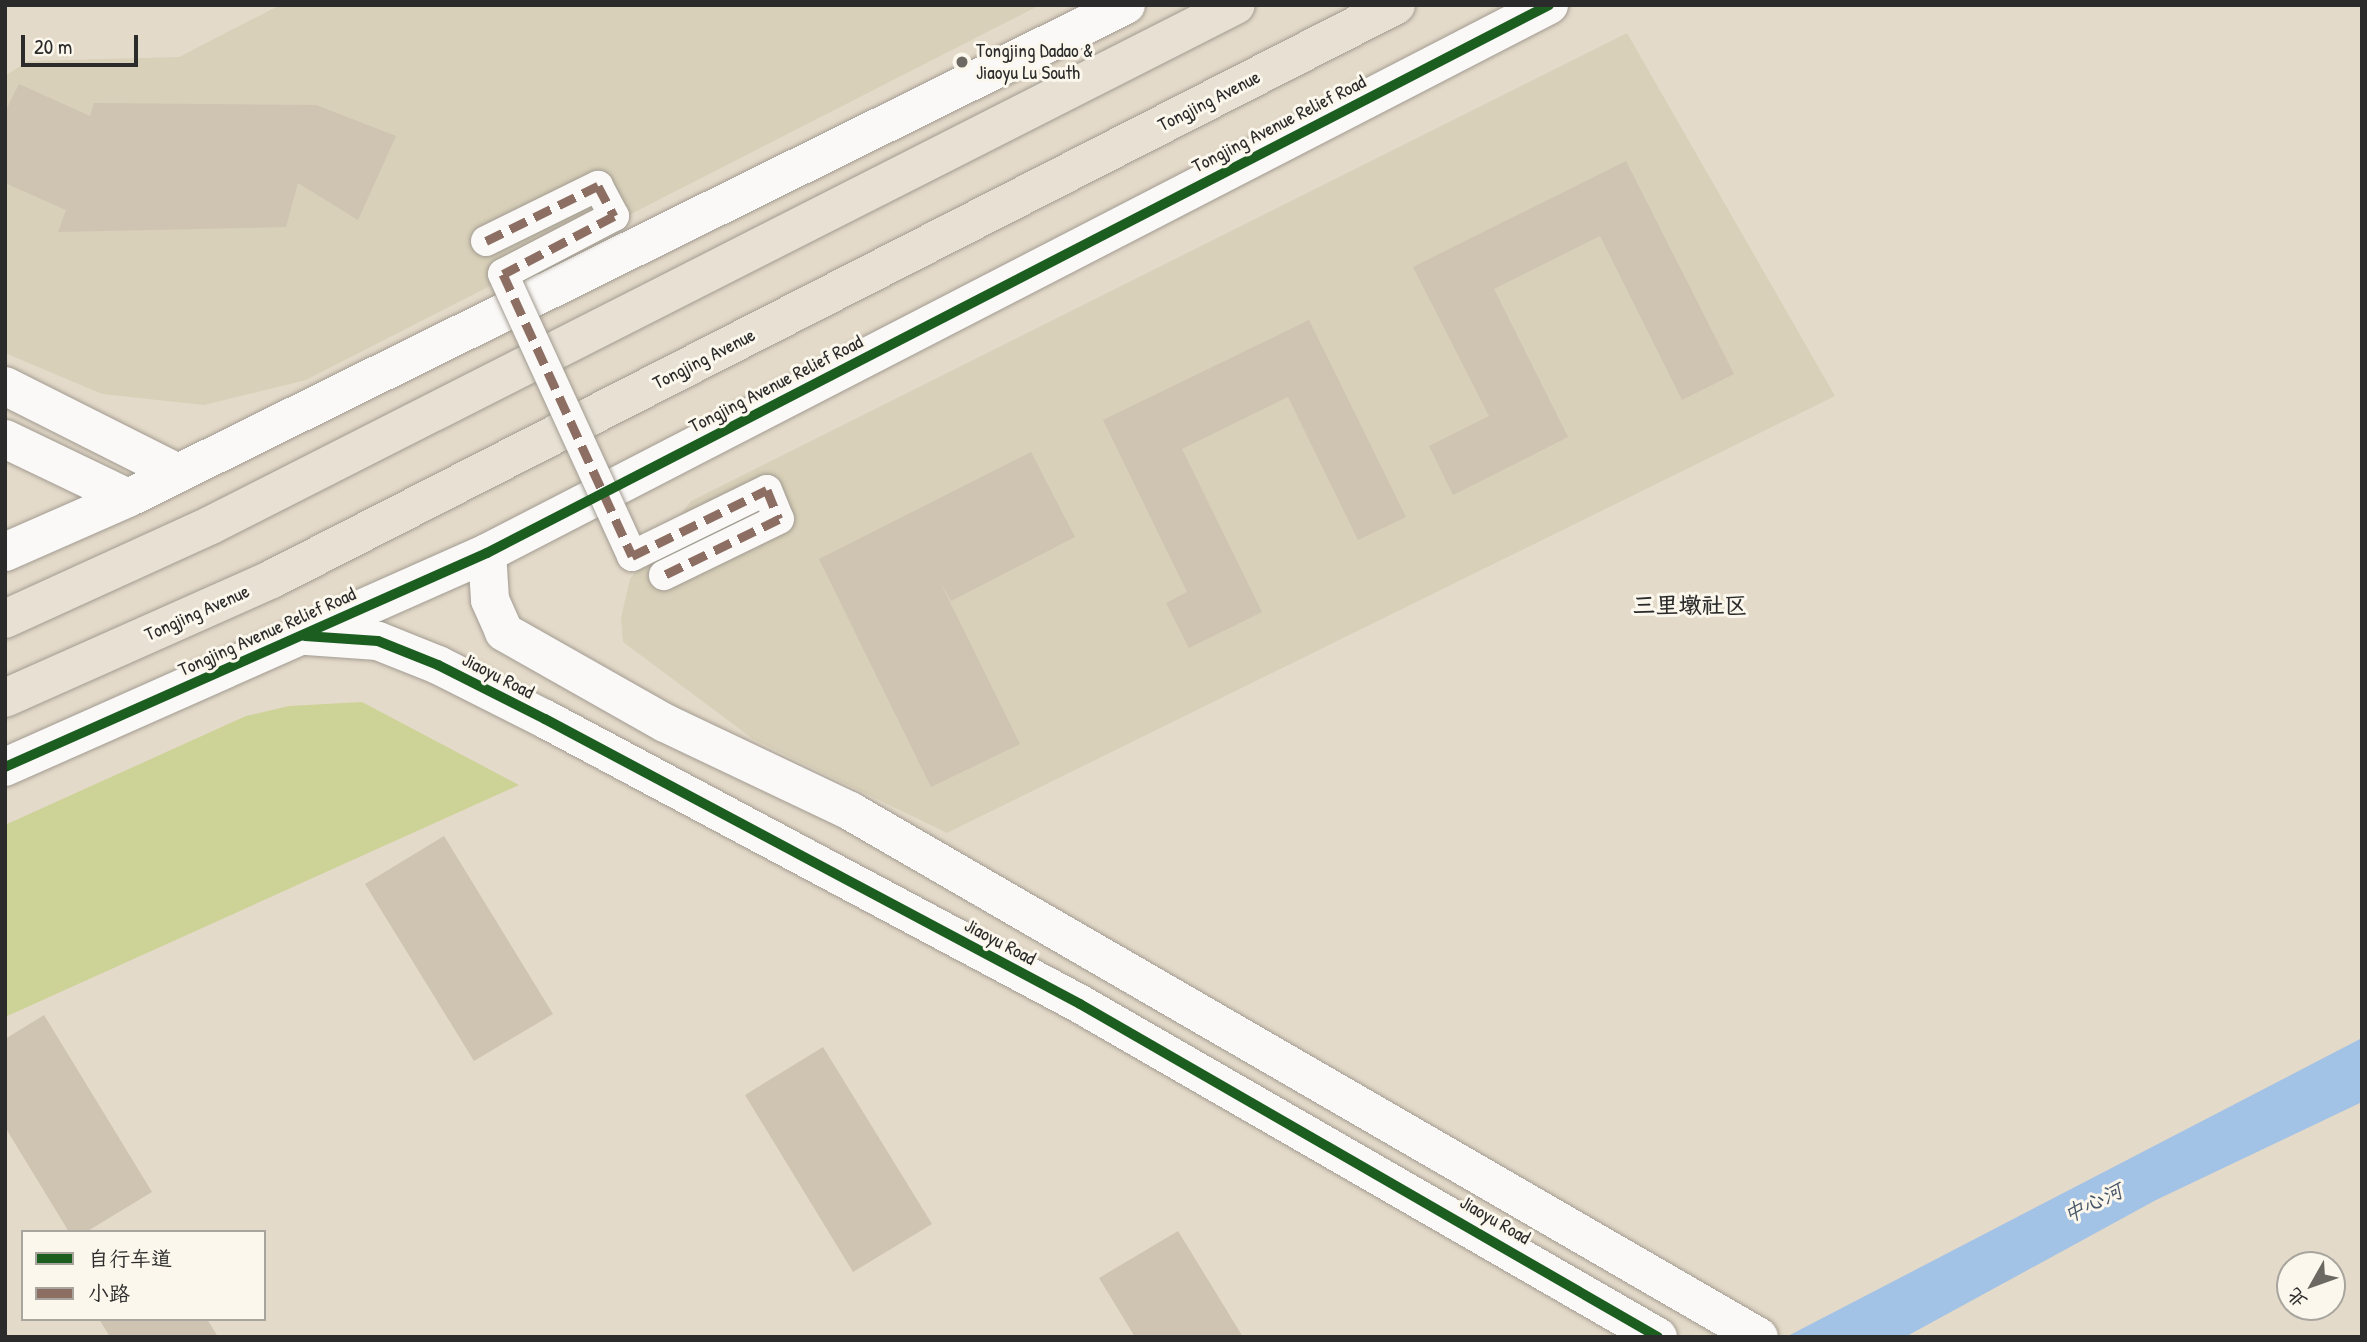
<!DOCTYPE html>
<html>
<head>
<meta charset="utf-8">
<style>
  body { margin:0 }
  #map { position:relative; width:2367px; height:1342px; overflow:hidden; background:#e4dac9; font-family:"Patrick Hand","LXGW WenKai TC",sans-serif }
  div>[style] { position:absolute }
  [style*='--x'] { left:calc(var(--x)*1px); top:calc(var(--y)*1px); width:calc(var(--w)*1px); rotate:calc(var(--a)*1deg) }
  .built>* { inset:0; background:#d8d0b8 }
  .green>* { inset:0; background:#cdd296 }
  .water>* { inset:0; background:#a2c2e6 }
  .building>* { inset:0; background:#cfc3b2 }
  .roads { filter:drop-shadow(0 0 2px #a19b91) drop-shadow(0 0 2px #a19b91) }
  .tertiary>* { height:38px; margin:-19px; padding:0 19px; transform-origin:19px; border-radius:19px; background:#fbf9f7 }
  .trunk>* { height:38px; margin:-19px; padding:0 19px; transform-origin:19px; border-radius:19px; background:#e7e0d3 }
  .bridges { filter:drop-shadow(0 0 2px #a19b91) drop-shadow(0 0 2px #a19b91) }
  .pedestrian-bridge>* { height:30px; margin:-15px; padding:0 15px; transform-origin:15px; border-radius:15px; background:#fbf9f7 }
  .quiet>* { height:9px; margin-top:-4.5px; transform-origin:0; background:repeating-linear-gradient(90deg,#8d6e63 0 18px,transparent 0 27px) }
  .cycleway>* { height:10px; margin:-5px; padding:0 5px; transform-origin:5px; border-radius:5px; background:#1b5e20 }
  .dots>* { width:19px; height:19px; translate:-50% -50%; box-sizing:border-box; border:4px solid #fbf7ec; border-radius:50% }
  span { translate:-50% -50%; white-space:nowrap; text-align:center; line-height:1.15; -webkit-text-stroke:6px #fbf7ec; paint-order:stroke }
  .poi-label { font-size:19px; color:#2b2b2b }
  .left { translate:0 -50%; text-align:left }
  .street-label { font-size:19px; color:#2b2b2b }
  .water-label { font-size:21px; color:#465567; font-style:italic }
  .quarter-label { font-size:23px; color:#2b2b2b; font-weight:700 }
  .frame { position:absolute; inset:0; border:7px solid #2b2b2b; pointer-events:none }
  .legend { position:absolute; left:21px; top:1230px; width:245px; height:91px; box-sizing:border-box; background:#fbf7ec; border:2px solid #a8a59f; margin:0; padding:9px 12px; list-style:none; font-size:21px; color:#2b2b2b }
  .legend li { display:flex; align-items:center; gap:14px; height:35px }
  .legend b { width:35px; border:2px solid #a8a59f }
  .north { position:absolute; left:2276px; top:1251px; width:70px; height:70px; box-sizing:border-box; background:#fbf7ec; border:2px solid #a8a59f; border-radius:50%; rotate:230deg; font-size:19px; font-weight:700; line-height:28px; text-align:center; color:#2b2b2b }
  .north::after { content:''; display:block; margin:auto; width:24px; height:32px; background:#6c6862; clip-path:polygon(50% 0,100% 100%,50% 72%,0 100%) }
  .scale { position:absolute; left:21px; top:35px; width:117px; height:32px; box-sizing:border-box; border:4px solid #2b2b2b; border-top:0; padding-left:9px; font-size:21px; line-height:24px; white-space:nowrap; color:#2b2b2b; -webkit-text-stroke:5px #fbf7ec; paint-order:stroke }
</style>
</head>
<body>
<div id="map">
  <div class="built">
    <div style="clip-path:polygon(280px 5px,1040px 5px,306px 380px,204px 405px,102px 394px,5px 353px,5px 76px,28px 61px,179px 57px)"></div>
    <div style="clip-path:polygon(1627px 33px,1835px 396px,947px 833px,753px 739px,623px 642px,621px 618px,630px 579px,691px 501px)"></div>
  </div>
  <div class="green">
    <div style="clip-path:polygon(362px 702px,519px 785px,5px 1017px,5px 825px,246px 716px,289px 706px)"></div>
  </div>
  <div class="water">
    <div style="clip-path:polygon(2362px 1038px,2362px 1102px,2156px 1200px,1905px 1337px,1786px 1337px)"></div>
  </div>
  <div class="building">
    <div style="clip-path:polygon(19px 84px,90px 116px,94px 103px,316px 105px,396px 136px,358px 220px,298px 183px,286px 227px,58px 232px,66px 210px,5px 183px,5px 112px)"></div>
    <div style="clip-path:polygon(1626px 161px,1734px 374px,1682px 400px,1600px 236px,1494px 289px,1568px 437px,1453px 495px,1429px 446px,1489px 416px,1413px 267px)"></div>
    <div style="clip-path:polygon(1309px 320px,1406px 517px,1358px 540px,1288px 397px,1182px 449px,1262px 612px,1189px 648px,1166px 603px,1187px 592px,1103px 420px)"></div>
    <div style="clip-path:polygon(1031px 452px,1075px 537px,951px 601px,939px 580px,1020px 744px,931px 787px,819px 559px)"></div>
    <div style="clip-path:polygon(444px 836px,553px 1014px,474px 1061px,365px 884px)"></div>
    <div style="clip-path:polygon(44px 1015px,152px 1192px,86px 1232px,69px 1232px,5px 1127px,5px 1039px)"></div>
    <div style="clip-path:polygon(823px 1047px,932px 1224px,853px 1272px,745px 1095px)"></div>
    <div style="clip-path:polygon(1178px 1231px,1243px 1337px,1135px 1337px,1099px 1278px)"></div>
    <div style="clip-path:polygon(99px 1319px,207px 1319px,218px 1337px,110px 1337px)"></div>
  </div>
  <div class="roads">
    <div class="tertiary">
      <div style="--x:5;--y:386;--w:194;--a:26.7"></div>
      <div style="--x:5;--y:439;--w:136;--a:25.6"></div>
      <div style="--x:5;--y:552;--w:134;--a:-23.7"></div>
      <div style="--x:128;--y:498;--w:1113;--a:-26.29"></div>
      <div style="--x:487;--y:553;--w:47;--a:86.3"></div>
      <div style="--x:490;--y:600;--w:35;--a:66"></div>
      <div style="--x:504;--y:632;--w:185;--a:29.5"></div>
      <div style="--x:665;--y:723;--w:205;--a:25.4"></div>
      <div style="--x:850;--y:811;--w:1050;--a:30.06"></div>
      <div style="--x:307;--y:636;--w:71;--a:4"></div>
      <div style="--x:378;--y:641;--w:65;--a:21.8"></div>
      <div style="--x:438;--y:665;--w:120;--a:26.8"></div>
      <div style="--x:545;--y:719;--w:606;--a:28.04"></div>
      <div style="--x:1080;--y:1004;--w:667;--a:29.95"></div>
      <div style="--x:5;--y:767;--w:527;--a:-23.94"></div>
      <div style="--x:487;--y:553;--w:1195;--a:-27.29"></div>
    </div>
    <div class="trunk">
      <div style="--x:5;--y:619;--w:226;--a:-24.5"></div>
      <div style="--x:211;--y:525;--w:1149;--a:-26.9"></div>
      <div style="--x:5;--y:698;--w:292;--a:-24"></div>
      <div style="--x:272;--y:579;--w:1262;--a:-27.05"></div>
    </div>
  </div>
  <div class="bridges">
    <div class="pedestrian-bridge">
      <div style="--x:486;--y:241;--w:125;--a:-26.2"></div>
      <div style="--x:598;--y:186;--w:34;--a:62"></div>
      <div style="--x:614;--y:216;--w:125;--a:152.4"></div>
      <div style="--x:503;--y:274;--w:310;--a:65.4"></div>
      <div style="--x:632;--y:556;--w:150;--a:-26.1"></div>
      <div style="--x:767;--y:490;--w:31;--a:68"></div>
      <div style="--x:779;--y:519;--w:128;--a:154"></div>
    </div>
  </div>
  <div class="quiet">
    <div style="--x:486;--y:241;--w:125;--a:-26.2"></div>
    <div style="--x:598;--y:186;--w:34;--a:62"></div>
    <div style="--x:614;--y:216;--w:125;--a:152.4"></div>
    <div style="--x:503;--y:274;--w:310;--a:65.4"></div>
    <div style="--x:632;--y:556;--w:150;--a:-26.1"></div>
    <div style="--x:767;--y:490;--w:31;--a:68"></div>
    <div style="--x:779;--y:519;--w:128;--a:154"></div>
  </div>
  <div class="cycleway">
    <div style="--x:305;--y:636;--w:73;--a:3.9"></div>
    <div style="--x:378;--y:641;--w:65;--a:21.8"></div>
    <div style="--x:438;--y:665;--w:120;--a:26.8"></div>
    <div style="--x:545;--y:719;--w:606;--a:28.04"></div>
    <div style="--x:1080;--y:1004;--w:667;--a:29.95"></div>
    <div style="--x:5;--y:767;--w:527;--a:-23.94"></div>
    <div style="--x:487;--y:553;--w:1195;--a:-27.29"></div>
  </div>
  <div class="dots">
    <div style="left:962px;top:62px;background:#6c6862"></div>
  </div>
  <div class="poi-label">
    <span class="left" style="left:976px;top:62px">Tongjing Dadao &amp;<br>Jiaoyu Lu South</span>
  </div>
  <div class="street-label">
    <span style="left:1209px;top:101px;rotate:-27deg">Tongjing Avenue</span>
    <span style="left:1279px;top:124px;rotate:-27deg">Tongjing Avenue Relief Road</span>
    <span style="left:704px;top:359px;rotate:-27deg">Tongjing Avenue</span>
    <span style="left:776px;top:384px;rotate:-27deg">Tongjing Avenue Relief Road</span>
    <span style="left:197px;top:613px;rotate:-24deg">Tongjing Avenue</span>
    <span style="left:267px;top:632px;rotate:-24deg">Tongjing Avenue Relief Road</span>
    <span style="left:498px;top:676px;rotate:27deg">Jiaoyu Road</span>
    <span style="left:1000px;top:942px;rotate:28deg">Jiaoyu Road</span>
    <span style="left:1495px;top:1220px;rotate:30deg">Jiaoyu Road</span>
  </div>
  <div class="water-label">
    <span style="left:2093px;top:1203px;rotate:-26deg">中心河</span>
  </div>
  <div class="quarter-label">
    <span style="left:1690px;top:605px">三里墩社区</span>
  </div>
  <div class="frame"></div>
  <ul class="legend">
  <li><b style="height:9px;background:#1b5e20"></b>自行车道</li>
  <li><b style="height:9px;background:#8d6e63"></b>小路</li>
  </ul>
  <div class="north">北</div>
  <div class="scale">20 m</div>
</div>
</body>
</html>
